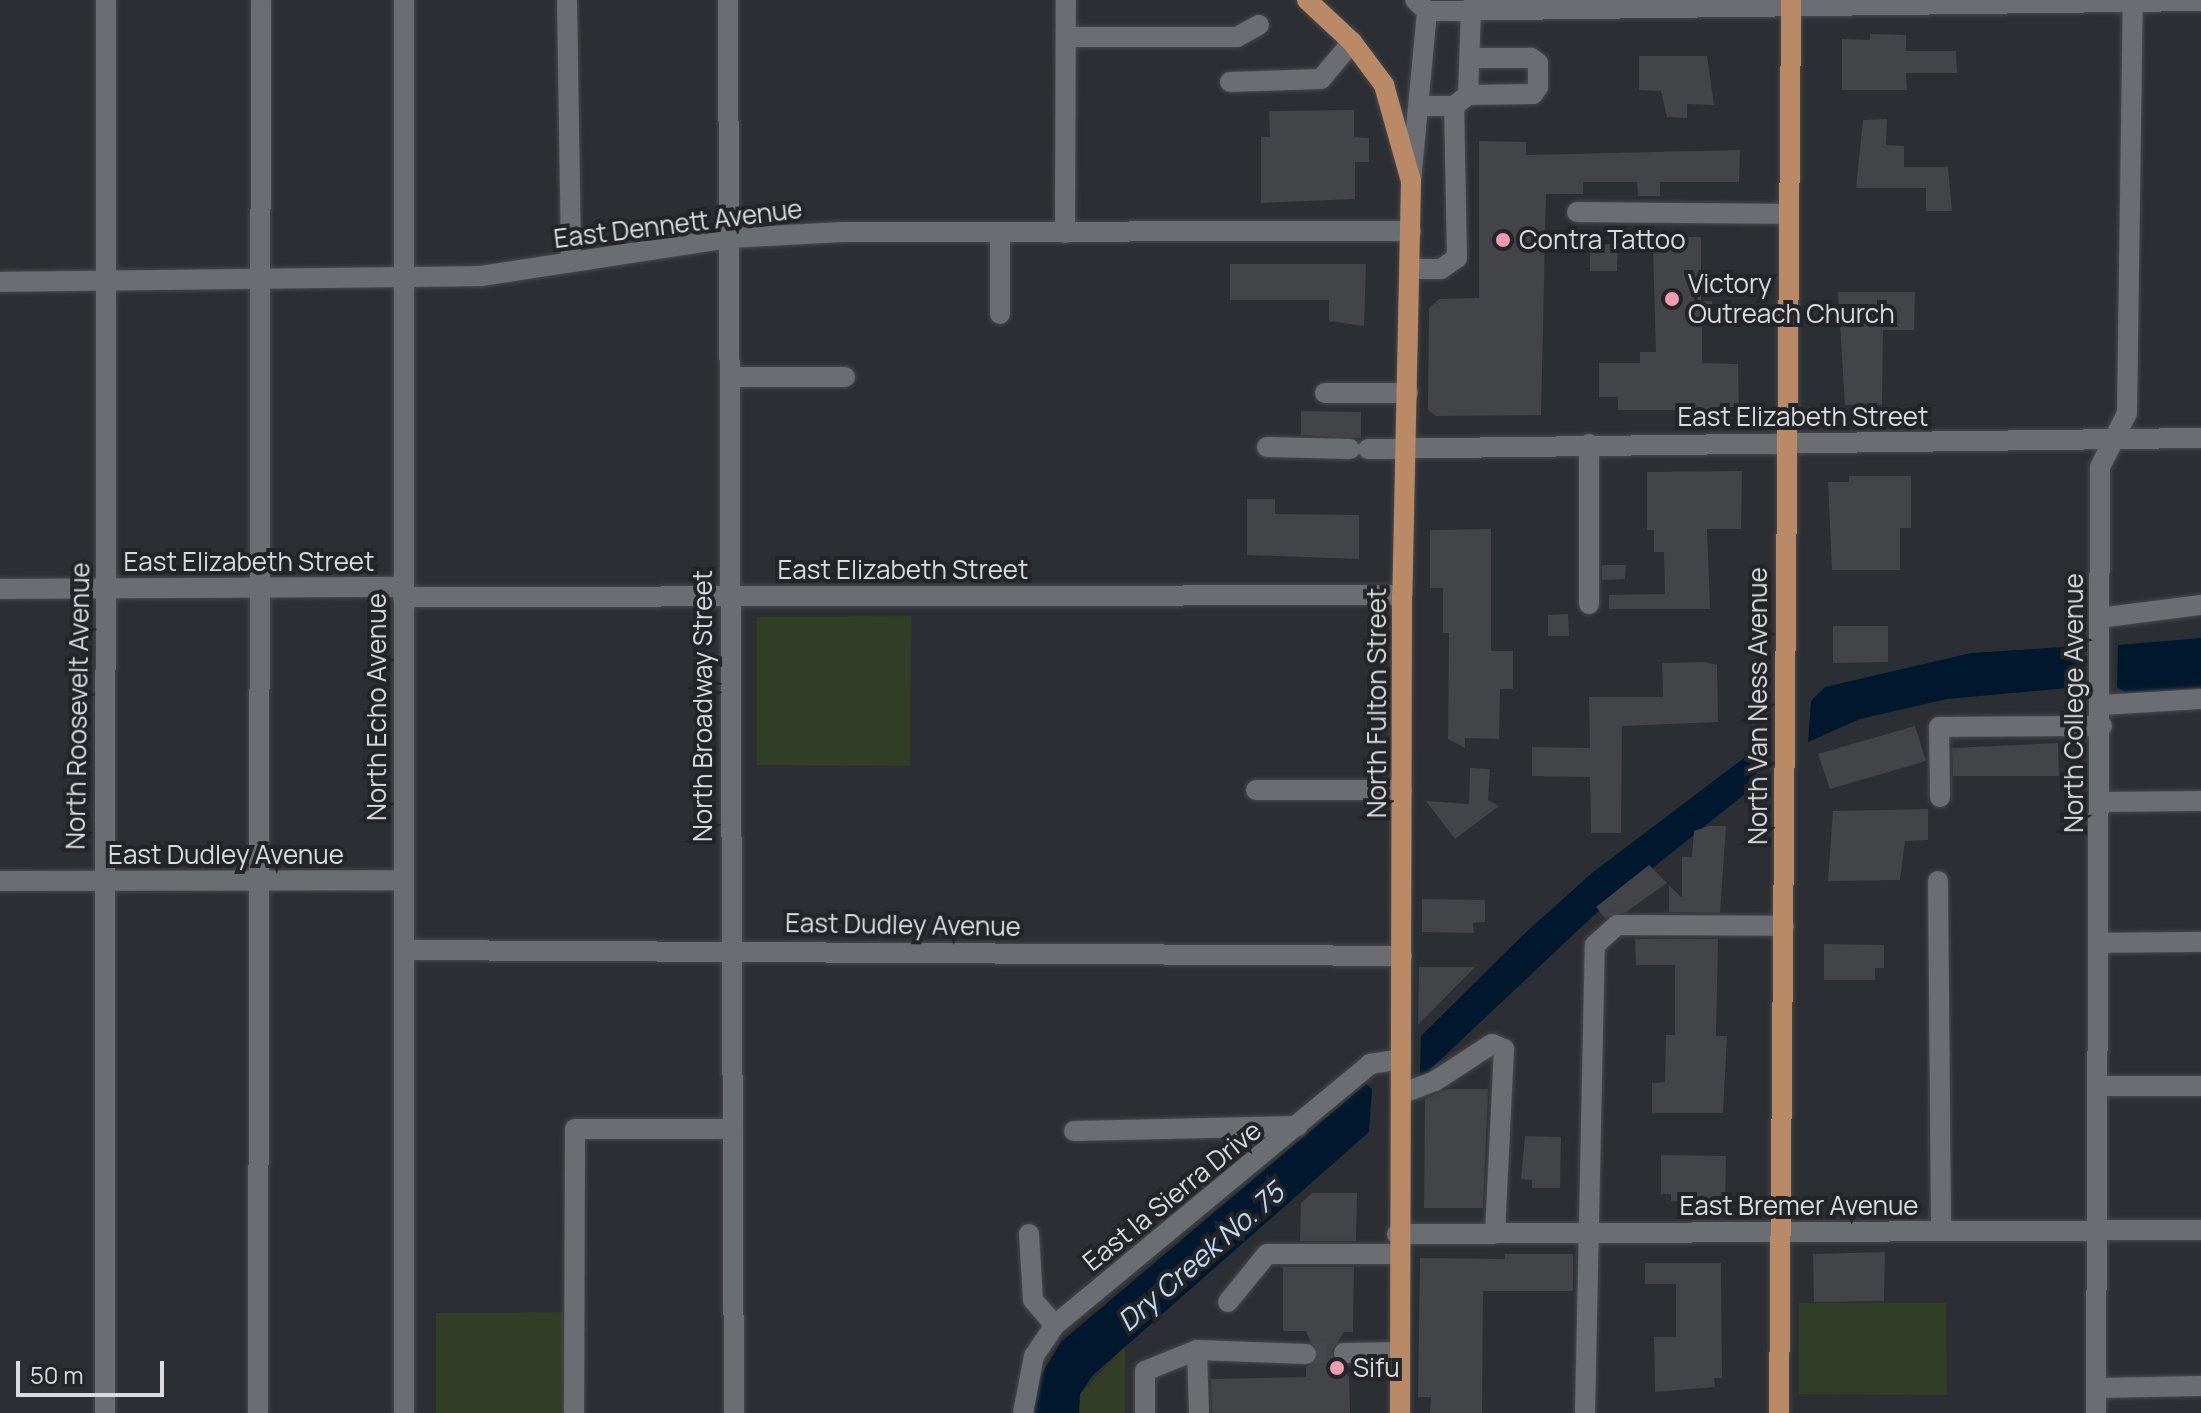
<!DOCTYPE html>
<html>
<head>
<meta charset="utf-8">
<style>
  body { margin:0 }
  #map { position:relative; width:2201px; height:1413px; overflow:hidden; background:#2b2e32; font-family:Manrope,sans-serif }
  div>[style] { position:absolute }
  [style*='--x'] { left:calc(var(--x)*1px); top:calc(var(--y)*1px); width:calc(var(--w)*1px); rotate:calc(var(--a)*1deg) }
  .green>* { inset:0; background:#313d24 }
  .water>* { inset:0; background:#00182d }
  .building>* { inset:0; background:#424448 }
  .minor-tunnel>* { height:20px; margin-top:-10px; transform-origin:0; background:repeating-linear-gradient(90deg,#45484c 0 20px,transparent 0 30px) }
  .roads { filter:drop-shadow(0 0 2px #47494c) drop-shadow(0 0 2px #47494c) }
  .minor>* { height:20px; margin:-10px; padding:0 10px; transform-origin:10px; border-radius:10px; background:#6a6d71 }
  .major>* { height:20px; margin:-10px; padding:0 10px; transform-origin:10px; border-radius:10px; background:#ba8a67 }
  .dots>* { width:22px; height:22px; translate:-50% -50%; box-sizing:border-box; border:4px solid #222428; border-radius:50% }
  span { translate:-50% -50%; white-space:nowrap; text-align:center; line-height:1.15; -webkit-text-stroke:8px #222428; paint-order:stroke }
  .street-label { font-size:26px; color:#dadbde }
  .poi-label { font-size:26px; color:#dadbde }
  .left { translate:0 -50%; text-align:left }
  .water-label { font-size:28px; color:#beddf8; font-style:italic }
  .scale { position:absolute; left:16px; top:1361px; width:148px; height:36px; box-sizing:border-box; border:4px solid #dadbde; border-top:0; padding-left:10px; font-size:24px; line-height:28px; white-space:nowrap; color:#dadbde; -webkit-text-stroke:6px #222428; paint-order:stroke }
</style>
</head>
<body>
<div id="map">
  <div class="green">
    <div style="clip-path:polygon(911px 616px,910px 766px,757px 765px,757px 617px)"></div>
    <div style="clip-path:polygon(1799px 1303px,1946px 1303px,1947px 1395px,1799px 1394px)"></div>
    <div style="clip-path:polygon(571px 1312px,571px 1413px,436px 1413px,436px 1313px)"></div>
    <div style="clip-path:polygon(1125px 1346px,1125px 1413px,1079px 1413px,1080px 1394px)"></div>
  </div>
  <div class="water">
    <div style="clip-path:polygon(2201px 638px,2201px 688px,2125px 692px,2117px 687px,2118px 645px)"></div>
    <div style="clip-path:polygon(2079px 646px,2079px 687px,1947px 699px,1860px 719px,1808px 742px,1811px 701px,1825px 687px,1971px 653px)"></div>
    <div style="clip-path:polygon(1756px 749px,1756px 785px,1593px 916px,1420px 1079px,1421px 1036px,1523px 935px,1592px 873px)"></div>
    <div style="clip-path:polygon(1366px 1084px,1372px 1089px,1369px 1132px,1093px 1375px,1080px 1394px,1079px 1413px,1032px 1413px,1035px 1385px,1061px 1342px)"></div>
  </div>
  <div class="building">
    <div style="clip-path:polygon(1870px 34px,1906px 35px,1906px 51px,1956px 51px,1957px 73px,1906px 73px,1907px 90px,1842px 90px,1842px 39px,1870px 40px)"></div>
    <div style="clip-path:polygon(1639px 56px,1707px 56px,1714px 105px,1687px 104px,1687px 118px,1667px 117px,1661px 91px,1639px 90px)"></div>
    <div style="clip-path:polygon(1354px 110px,1354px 137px,1369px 138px,1369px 162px,1355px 162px,1355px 199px,1261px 203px,1261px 137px,1270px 137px,1269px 111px)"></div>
    <div style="clip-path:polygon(1887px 119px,1886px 145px,1904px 146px,1904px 167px,1948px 167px,1952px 211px,1926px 211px,1926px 188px,1856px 188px,1863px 120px)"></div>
    <div style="clip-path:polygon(1479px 141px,1526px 142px,1526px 155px,1740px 150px,1739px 182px,1660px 182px,1660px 196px,1638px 196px,1637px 182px,1583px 182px,1583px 194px,1546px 194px,1541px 415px,1436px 416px,1428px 410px,1429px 308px,1439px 299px,1479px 298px)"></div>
    <div style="clip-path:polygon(1671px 237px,1701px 237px,1701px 301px,1712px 301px,1712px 320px,1702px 320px,1702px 363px,1738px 364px,1739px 410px,1618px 410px,1618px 397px,1599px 397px,1599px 363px,1640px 363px,1640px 352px,1656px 352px,1653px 250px,1670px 249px)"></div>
    <div style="clip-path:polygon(1590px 242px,1618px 242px,1617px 271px,1590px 271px)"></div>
    <div style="clip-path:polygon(1230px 264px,1366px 264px,1364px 326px,1329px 321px,1329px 300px,1230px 300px)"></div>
    <div style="clip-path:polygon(1838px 292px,1915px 292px,1914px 330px,1883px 330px,1882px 405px,1845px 405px)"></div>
    <div style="clip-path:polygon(1301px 411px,1361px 412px,1361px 438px,1301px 435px)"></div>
    <div style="clip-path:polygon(1742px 471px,1741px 529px,1707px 529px,1710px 609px,1609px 609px,1609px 595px,1665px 594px,1664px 552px,1654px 552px,1654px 530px,1647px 530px,1647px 472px)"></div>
    <div style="clip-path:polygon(1849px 476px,1911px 476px,1911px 528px,1900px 528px,1900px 570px,1832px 570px,1828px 482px,1849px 482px)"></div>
    <div style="clip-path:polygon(1247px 499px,1275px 499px,1275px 514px,1359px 515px,1359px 559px,1247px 555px)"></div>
    <div style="clip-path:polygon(1491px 529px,1491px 651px,1513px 651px,1513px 689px,1500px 689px,1499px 739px,1465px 738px,1465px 748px,1448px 739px,1449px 633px,1443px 633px,1443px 588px,1430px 588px,1430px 530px)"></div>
    <div style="clip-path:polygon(1602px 565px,1626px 565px,1625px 579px,1602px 580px)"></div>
    <div style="clip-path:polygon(1568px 614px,1569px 636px,1548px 636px,1548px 615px)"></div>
    <div style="clip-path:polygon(1833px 626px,1888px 626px,1888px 662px,1833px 663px)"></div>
    <div style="clip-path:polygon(1705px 662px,1717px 665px,1718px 722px,1622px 726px,1621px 833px,1591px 833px,1590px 777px,1532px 776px,1532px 747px,1590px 748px,1589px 697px,1663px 697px,1662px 663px)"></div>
    <div style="clip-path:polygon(1915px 726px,1926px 761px,1830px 789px,1818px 754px)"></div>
    <div style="clip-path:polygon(2058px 743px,2059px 776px,1953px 776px,1952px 748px)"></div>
    <div style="clip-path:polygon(1470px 768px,1490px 769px,1488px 800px,1499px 806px,1455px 839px,1426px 801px,1469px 804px)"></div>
    <div style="clip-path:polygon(1928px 809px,1928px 840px,1905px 841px,1900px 880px,1828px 881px,1833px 811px)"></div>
    <div style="clip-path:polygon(1709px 826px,1726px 826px,1720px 913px,1669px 912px,1669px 885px,1682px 898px,1682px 857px,1692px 857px,1694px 831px)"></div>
    <div style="clip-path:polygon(1649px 865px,1667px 883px,1626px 912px,1605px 918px,1596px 907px)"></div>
    <div style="clip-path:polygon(1422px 899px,1485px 900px,1485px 922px,1473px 923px,1474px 933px,1422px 932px)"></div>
    <div style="clip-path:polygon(1635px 939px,1718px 939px,1716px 1036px,1727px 1036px,1723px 1113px,1652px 1113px,1652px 1083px,1665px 1082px,1666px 1035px,1675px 1035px,1675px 965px,1636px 965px)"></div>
    <div style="clip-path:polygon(1824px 944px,1884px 945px,1884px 968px,1875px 968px,1875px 980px,1824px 980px)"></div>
    <div style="clip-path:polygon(1419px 967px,1475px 967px,1418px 1025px)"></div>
    <div style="clip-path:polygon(1447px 1089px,1488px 1089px,1483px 1208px,1424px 1208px,1425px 1099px)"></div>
    <div style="clip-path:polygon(1525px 1136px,1561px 1137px,1560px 1188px,1532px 1188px,1532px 1180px,1521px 1179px)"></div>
    <div style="clip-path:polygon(1661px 1155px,1726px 1156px,1725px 1202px,1671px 1201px,1671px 1194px,1661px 1194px)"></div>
    <div style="clip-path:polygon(1312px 1193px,1357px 1193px,1356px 1241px,1300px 1241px,1301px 1203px)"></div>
    <div style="clip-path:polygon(1885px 1252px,1884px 1301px,1814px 1302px,1813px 1254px)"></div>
    <div style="clip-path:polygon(1505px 1254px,1573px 1254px,1573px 1291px,1483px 1291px,1482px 1413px,1430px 1413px,1431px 1397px,1418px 1397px,1420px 1258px,1505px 1259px)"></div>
    <div style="clip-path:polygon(1645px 1263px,1721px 1263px,1722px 1378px,1714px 1378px,1715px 1387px,1655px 1392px,1654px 1337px,1676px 1337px,1676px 1284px,1645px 1284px)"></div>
    <div style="clip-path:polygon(1283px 1267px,1354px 1267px,1353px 1332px,1344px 1332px,1331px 1352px,1349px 1377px,1350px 1413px,1212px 1413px,1211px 1379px,1306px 1377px,1306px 1367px,1317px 1360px,1306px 1331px,1283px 1331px)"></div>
  </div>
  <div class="minor-tunnel">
    <div style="--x:1306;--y:1354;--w:38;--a:-2"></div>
  </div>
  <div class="roads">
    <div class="minor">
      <div style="--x:567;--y:0;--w:262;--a:89.1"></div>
      <div style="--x:728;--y:0;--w:1413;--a:89.76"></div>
      <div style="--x:1427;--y:11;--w:774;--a:-0.74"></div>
      <div style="--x:1066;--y:37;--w:171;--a:0"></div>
      <div style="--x:1237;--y:37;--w:25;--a:-29"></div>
      <div style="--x:1230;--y:82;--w:91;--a:-1.9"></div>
      <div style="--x:1321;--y:79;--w:48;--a:-50"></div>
      <div style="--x:1468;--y:95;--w:65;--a:-0.9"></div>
      <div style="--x:1533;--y:94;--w:9;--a:-54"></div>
      <div style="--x:1538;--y:87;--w:24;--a:-90"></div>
      <div style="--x:1538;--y:63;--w:9;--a:-144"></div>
      <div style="--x:1531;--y:58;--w:60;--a:180"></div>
      <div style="--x:1420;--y:106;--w:34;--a:0"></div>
      <div style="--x:1454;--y:106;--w:18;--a:-38"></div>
      <div style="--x:1468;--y:95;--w:88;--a:-88"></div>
      <div style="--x:1411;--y:181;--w:171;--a:-84.6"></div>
      <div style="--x:1427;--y:11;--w:16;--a:-137"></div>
      <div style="--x:1577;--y:212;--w:212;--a:0.5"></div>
      <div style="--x:1065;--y:233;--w:233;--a:-89.8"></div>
      <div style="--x:1411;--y:269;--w:30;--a:0"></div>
      <div style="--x:1441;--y:269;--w:19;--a:-35"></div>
      <div style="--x:1457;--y:258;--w:152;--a:-91.1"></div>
      <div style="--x:0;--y:282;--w:481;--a:-0.7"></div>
      <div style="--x:481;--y:276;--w:252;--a:-8.7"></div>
      <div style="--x:730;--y:238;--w:113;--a:-3"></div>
      <div style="--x:843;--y:232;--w:568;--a:-0.1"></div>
      <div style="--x:1000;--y:314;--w:81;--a:-90"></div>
      <div style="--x:731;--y:377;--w:114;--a:0"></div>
      <div style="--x:1325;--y:393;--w:83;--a:0"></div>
      <div style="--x:1589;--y:444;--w:160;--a:90"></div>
      <div style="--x:1267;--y:447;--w:83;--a:1.4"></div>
      <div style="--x:1368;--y:449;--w:833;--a:-0.76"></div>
      <div style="--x:0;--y:589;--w:403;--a:-0.3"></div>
      <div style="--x:403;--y:597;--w:999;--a:-0.11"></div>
      <div style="--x:2099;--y:618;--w:103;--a:-7.3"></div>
      <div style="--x:2102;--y:705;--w:99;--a:-3.5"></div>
      <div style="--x:1256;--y:790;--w:146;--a:0"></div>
      <div style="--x:1940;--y:797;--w:70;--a:-90.8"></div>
      <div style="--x:1939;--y:727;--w:163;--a:-0.4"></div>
      <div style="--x:2101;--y:802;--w:100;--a:-0.6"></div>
      <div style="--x:0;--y:881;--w:404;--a:-0.1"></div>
      <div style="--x:1938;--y:881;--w:350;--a:89.5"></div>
      <div style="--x:2099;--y:943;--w:102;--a:-0.6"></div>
      <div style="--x:404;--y:950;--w:998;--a:0.34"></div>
      <div style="--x:2098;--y:1086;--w:103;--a:0"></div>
      <div style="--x:1401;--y:1094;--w:36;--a:-21"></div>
      <div style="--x:1435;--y:1081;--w:68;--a:-33"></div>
      <div style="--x:1492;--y:1044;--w:13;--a:23"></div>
      <div style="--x:1504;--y:1049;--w:185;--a:92.8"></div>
      <div style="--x:1074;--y:1131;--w:224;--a:-1.3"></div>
      <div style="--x:1029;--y:1234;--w:66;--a:86.5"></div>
      <div style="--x:1033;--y:1300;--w:33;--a:49"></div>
      <div style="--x:1397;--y:1234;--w:804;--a:-0.29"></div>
      <div style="--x:1228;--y:1302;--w:62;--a:-50.9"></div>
      <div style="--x:1267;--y:1254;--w:131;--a:0"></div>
      <div style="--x:1197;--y:1350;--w:63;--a:88.2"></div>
      <div style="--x:1344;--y:1353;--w:56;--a:-1"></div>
      <div style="--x:2096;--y:1388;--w:105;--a:-1.1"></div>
      <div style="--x:105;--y:1413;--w:1413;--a:-89.96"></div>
      <div style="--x:258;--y:1413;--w:1413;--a:-89.88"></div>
      <div style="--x:404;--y:1413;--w:1413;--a:-90"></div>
      <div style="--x:574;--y:1413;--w:284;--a:-89.8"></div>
      <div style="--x:575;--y:1129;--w:158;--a:0"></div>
      <div style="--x:1023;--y:1413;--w:58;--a:-79.1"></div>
      <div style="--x:1034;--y:1356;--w:37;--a:-56"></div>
      <div style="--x:1055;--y:1325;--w:409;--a:-39.6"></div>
      <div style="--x:1370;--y:1064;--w:31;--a:-9"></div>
      <div style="--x:1145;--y:1413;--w:42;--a:-90"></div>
      <div style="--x:1145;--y:1371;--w:56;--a:-22"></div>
      <div style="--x:1197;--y:1350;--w:109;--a:2.1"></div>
      <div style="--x:1585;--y:1413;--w:468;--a:-88.8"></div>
      <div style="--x:1595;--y:945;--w:30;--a:-42"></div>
      <div style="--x:1617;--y:925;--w:167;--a:0.3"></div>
      <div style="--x:2096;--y:1413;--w:946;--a:-89.76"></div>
      <div style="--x:2100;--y:467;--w:60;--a:-63.4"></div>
      <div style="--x:2127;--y:413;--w:413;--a:-89.2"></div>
    </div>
    <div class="major">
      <div style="--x:1307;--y:0;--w:62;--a:43"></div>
      <div style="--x:1352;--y:42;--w:54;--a:53.3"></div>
      <div style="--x:1384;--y:85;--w:100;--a:74.3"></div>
      <div style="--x:1411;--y:181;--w:414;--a:91.2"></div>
      <div style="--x:1402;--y:595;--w:818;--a:90.14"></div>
      <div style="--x:1779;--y:1413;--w:1413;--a:-89.51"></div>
    </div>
  </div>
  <div class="dots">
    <div style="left:1503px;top:240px;background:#f29ab0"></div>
    <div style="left:1672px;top:299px;background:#f29ab0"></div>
    <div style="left:1337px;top:1368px;background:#f29ab0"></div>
  </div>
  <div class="street-label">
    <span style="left:678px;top:224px;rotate:-7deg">East Dennett Avenue</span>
    <span style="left:1803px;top:417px">East Elizabeth Street</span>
    <span style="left:249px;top:562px">East Elizabeth Street</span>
    <span style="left:903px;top:570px">East Elizabeth Street</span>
    <span style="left:1377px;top:703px;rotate:-90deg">North Fulton Street</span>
    <span style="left:2074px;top:703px;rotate:-90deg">North College Avenue</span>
    <span style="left:78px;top:706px;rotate:-89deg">North Roosevelt Avenue</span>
    <span style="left:703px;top:706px;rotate:-90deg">North Broadway Street</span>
    <span style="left:1758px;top:706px;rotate:-90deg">North Van Ness Avenue</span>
    <span style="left:377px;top:707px;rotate:-90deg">North Echo Avenue</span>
    <span style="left:226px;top:855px">East Dudley Avenue</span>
    <span style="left:903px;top:925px;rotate:1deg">East Dudley Avenue</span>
    <span style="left:1172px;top:1196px;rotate:-39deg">East la Sierra Drive</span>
    <span style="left:1799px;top:1206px">East Bremer Avenue</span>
  </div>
  <div class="poi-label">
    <span class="left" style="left:1519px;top:240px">Contra Tattoo</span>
    <span class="left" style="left:1688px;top:299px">Victory<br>Outreach Church</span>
    <span class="left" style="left:1353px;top:1368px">Sifu</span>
  </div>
  <div class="water-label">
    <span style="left:1200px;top:1256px;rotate:-41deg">Dry Creek No. 75</span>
  </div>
  <div class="scale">50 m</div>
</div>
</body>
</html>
